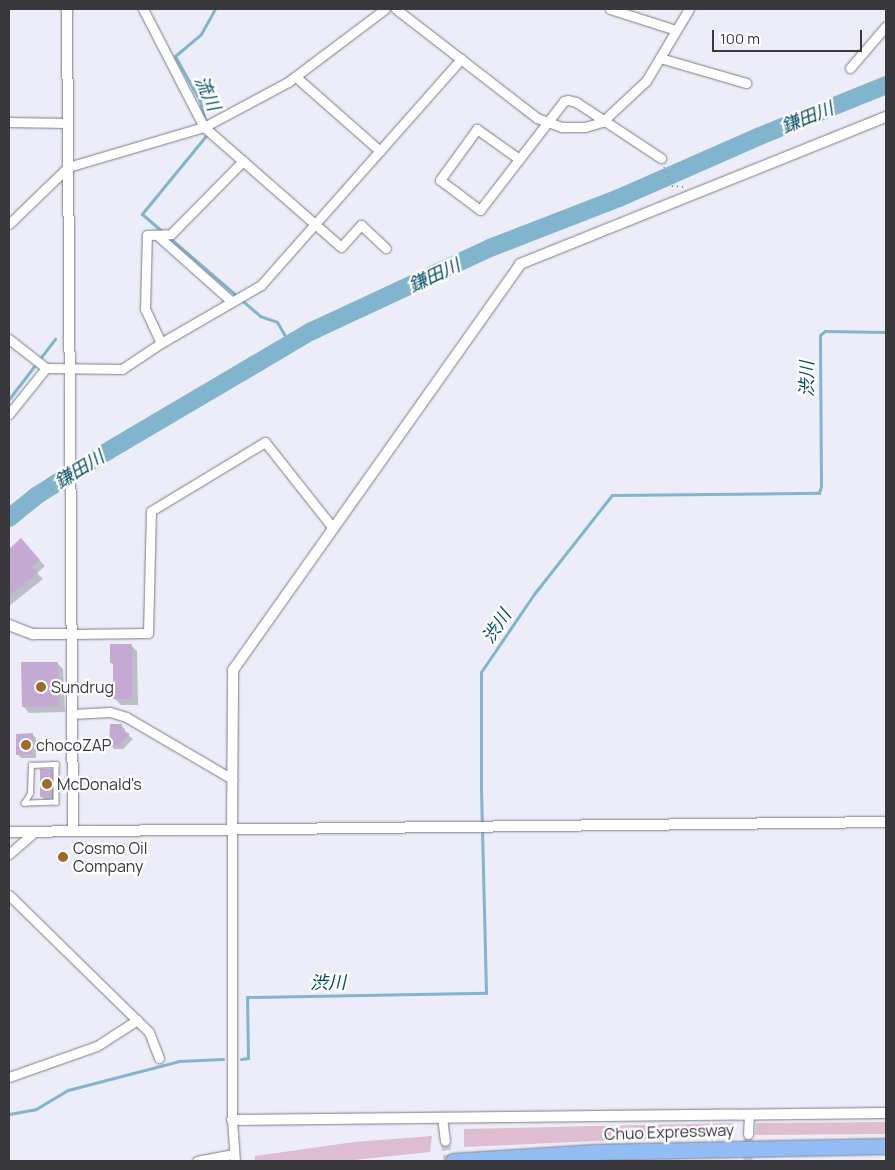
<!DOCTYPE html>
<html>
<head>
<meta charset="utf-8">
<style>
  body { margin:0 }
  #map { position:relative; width:895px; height:1170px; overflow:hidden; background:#ecedf9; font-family:Manrope,"Noto Sans JP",sans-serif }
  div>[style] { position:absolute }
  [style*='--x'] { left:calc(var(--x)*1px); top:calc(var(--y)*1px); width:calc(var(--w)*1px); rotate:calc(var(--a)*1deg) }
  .green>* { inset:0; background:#debdd1 }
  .shadow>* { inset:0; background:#0003 }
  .stream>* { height:3px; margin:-1.5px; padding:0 1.5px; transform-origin:1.5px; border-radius:1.5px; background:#81b5cd }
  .river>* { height:18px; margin:-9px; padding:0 9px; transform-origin:9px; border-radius:9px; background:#81b5cd }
  .building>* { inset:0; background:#c4aad3 }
  .minor-tunnel>* { height:9px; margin-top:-4.5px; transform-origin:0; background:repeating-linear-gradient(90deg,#c8c9d3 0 9px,transparent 0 13.5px) }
  .path>* { height:2px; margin-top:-1px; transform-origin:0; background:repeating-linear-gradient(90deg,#93939c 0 1px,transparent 0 5px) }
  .roads { filter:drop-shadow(0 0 1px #7c7c87) drop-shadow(0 0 1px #7c7c87) }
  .service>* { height:4.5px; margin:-2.25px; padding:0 2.25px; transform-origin:2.25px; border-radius:2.25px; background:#fff }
  .minor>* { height:9px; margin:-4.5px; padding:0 4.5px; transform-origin:4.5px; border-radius:4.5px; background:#fff }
  .tertiary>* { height:10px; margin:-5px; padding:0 5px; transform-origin:5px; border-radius:5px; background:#fff }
  .motorway>* { height:15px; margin:-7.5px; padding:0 7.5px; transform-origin:7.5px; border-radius:7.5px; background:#94bcf4 }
  .dots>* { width:14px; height:14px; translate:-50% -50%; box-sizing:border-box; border:2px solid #fff; border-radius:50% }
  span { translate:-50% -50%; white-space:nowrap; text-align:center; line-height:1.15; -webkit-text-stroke:4.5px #fff; paint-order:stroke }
  .poi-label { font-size:16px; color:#38383d }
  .left { translate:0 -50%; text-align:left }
  .street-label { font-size:16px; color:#38383d }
  .water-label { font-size:18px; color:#034d65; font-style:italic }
  .frame { position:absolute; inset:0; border:10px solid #38383d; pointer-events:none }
  .scale { position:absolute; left:712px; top:30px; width:150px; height:22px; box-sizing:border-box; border:2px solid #38383d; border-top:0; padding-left:6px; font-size:15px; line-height:18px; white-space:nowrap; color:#38383d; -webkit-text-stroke:4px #fff; paint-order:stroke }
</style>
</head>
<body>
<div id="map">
  <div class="green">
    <div style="clip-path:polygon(886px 1122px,886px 1134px,755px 1135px,756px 1123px)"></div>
    <div style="clip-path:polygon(733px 1123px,733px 1135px,464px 1147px,464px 1129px)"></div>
    <div style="clip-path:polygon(432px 1136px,430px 1152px,344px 1161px,255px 1161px,255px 1156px,354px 1142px)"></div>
  </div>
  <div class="shadow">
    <div style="clip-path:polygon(21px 540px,45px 566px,37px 573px,43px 579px,9px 606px,9px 550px)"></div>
    <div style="clip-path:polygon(131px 645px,137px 651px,138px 705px,121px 705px,115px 699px,115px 666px,111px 663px)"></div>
    <div style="clip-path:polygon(57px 663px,63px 669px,65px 712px,29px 713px,23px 706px)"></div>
    <div style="clip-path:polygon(121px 725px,125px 729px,125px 733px,133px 739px,123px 749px,114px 749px,111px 745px)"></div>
    <div style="clip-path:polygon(32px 734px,36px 738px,36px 758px,21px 758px,17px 754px)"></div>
    <div style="clip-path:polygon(51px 770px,55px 774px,55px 801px,45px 801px,42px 797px)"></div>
  </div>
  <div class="stream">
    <div style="--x:206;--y:124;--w:24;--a:-105"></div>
    <div style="--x:200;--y:101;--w:51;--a:-119.1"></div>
    <div style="--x:175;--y:56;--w:34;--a:-40"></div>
    <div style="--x:201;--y:34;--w:29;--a:-61"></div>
    <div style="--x:209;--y:132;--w:106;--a:129.3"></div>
    <div style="--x:142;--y:214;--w:156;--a:40.8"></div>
    <div style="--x:260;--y:316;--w:18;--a:19"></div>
    <div style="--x:277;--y:322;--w:24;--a:60"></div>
    <div style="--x:9;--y:399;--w:76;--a:-52.5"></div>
    <div style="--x:241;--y:1059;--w:7;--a:-8"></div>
    <div style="--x:248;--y:1058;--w:61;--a:-90.9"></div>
    <div style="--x:247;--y:997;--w:239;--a:-1"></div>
    <div style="--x:486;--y:993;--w:204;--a:-91.4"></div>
    <div style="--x:481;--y:789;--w:117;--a:-90"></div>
    <div style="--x:481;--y:672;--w:94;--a:-55.8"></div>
    <div style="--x:534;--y:594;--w:126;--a:-51.8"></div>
    <div style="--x:612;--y:495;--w:207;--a:-0.6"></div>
    <div style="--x:819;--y:493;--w:7;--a:-74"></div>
    <div style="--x:821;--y:486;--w:151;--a:-90.4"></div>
    <div style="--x:820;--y:335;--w:6;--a:-39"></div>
    <div style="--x:825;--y:331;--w:61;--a:0.9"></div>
    <div style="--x:9;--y:1114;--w:27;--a:-10"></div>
    <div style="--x:36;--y:1109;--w:37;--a:-31"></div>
    <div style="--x:68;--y:1090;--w:115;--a:-14.6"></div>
    <div style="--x:179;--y:1061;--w:44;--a:-2.6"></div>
  </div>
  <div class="river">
    <div style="--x:9;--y:518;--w:35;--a:-39"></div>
    <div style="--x:36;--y:496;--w:71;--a:-32.3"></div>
    <div style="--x:96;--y:458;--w:251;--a:-30.5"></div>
    <div style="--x:312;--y:331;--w:196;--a:-25"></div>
    <div style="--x:490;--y:248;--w:138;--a:-21.2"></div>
    <div style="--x:619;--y:198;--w:154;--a:-23.7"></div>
    <div style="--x:760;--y:136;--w:136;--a:-22"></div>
  </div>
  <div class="building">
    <div style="clip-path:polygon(21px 538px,40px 560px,31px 567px,38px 573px,9px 596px,9px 549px)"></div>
    <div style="clip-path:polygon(110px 644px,132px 644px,132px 699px,113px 699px,113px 663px,110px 663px)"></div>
    <div style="clip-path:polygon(21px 662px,58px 662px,59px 706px,22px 707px)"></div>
    <div style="clip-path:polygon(110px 724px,122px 724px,122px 730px,130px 734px,119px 746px,109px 745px)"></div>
    <div style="clip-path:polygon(33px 733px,32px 754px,16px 755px,16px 734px)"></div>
    <div style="clip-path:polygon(40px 769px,52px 769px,52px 797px,40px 797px)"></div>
  </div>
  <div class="minor-tunnel">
    <div style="--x:445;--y:1141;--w:20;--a:81"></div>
    <div style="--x:748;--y:1161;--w:27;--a:-90"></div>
  </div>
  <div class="path">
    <div style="--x:664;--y:167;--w:21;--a:67"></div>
    <div style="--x:672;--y:186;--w:12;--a:5"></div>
  </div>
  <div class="roads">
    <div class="service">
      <div style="--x:56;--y:764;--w:38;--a:90"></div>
      <div style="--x:56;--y:802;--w:32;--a:178"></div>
      <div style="--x:24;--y:803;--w:12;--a:-59"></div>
      <div style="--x:30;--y:793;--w:28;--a:-88"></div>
      <div style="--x:31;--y:765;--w:25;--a:-2"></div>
    </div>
    <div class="minor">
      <div style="--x:143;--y:9;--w:133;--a:62.7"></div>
      <div style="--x:204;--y:127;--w:182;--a:41.2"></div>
      <div style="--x:341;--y:247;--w:30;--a:-48"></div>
      <div style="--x:361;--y:225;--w:34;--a:43"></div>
      <div style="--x:396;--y:9;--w:178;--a:37.7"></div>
      <div style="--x:537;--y:118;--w:27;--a:20"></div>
      <div style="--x:562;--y:127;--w:23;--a:0"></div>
      <div style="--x:585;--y:127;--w:18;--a:-16"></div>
      <div style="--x:602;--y:122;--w:60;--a:-43"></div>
      <div style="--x:646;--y:81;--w:84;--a:-59.2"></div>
      <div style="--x:610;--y:9;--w:69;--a:17.7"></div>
      <div style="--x:660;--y:58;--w:90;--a:16.2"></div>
      <div style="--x:850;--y:68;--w:55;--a:-49.4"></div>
      <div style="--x:296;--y:77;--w:112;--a:41.4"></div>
      <div style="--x:9;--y:122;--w:58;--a:1"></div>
      <div style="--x:519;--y:159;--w:52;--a:-144.5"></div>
      <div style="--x:477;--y:129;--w:63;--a:126"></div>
      <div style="--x:440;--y:180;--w:50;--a:36.9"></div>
      <div style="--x:480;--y:210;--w:138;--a:-52.4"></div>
      <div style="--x:564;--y:101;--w:4;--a:-14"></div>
      <div style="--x:568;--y:100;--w:8;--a:14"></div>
      <div style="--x:576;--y:102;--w:102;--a:33.4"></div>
      <div style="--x:9;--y:224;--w:82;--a:-44"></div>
      <div style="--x:68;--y:167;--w:142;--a:-16.4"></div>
      <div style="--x:204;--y:127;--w:95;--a:-28.2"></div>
      <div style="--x:288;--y:82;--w:121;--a:-37"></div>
      <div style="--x:158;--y:236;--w:98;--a:41.7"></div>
      <div style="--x:9;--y:339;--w:47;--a:38.1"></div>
      <div style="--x:46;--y:368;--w:76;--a:0.8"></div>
      <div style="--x:122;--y:369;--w:47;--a:-33.7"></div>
      <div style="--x:161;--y:343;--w:116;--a:-30.1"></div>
      <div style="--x:261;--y:285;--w:302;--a:-48.5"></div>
      <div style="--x:161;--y:343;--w:38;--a:-115"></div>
      <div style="--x:145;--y:309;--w:74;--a:-88.5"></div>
      <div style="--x:147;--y:235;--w:24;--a:-2"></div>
      <div style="--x:171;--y:234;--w:103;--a:-45.4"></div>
      <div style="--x:9;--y:414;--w:59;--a:-51.2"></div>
      <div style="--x:72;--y:634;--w:76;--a:-0.8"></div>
      <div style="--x:148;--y:633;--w:122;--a:-88.6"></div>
      <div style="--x:151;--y:511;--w:133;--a:-31.2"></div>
      <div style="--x:265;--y:442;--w:110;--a:51.7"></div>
      <div style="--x:72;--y:714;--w:38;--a:-3"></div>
      <div style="--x:110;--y:712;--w:17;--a:17"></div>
      <div style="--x:126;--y:717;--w:123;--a:30.3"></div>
      <div style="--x:232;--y:829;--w:291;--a:90"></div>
      <div style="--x:232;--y:1120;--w:41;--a:85.8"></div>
      <div style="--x:9;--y:854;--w:35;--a:-41"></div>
      <div style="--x:9;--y:895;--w:196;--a:44.4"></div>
      <div style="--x:149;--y:1032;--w:28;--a:69"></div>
      <div style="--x:9;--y:1077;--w:93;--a:-19.4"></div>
      <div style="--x:97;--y:1046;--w:48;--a:-33"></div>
      <div style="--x:442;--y:1117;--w:24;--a:83"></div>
      <div style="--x:748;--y:1134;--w:19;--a:-87"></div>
      <div style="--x:197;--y:1161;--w:37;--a:-11"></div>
    </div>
    <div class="tertiary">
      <div style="--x:67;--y:9;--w:822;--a:89.58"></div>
      <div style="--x:9;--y:625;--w:26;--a:21"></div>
      <div style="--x:33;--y:634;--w:39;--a:0"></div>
      <div style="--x:232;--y:829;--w:159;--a:-89.6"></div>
      <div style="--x:233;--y:670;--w:497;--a:-54.7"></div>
      <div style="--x:520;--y:264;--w:394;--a:-21.9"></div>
      <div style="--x:9;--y:832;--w:877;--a:-0.65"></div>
      <div style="--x:232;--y:1120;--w:654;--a:-0.61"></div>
    </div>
    <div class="motorway">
      <div style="--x:453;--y:1161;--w:143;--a:-3.6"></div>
      <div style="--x:596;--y:1152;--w:290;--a:-1.2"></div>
    </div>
  </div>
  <div class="dots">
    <div style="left:41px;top:687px;background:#a26827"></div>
    <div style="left:26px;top:745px;background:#a26827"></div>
    <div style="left:47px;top:784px;background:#a26827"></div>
    <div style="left:63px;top:857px;background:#a26827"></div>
  </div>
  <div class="poi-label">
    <span class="left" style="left:51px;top:687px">Sundrug</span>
    <span class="left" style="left:36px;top:745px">chocoZAP</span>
    <span class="left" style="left:57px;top:784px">McDonald's</span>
    <span class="left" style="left:73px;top:857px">Cosmo Oil<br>Company</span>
  </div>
  <div class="street-label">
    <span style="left:669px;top:1132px;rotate:-2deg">Chuo Expressway</span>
  </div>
  <div class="water-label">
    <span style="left:208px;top:93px;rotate:66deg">流川</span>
    <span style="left:807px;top:117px;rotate:-22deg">鎌田川</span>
    <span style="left:434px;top:275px;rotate:-25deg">鎌田川</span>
    <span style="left:806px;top:379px;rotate:-90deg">渋川</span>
    <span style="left:79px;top:469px;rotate:-32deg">鎌田川</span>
    <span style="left:496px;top:626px;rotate:-56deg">渋川</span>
    <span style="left:328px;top:982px;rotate:-1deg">渋川</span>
  </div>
  <div class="frame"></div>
  <div class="scale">100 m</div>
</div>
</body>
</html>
